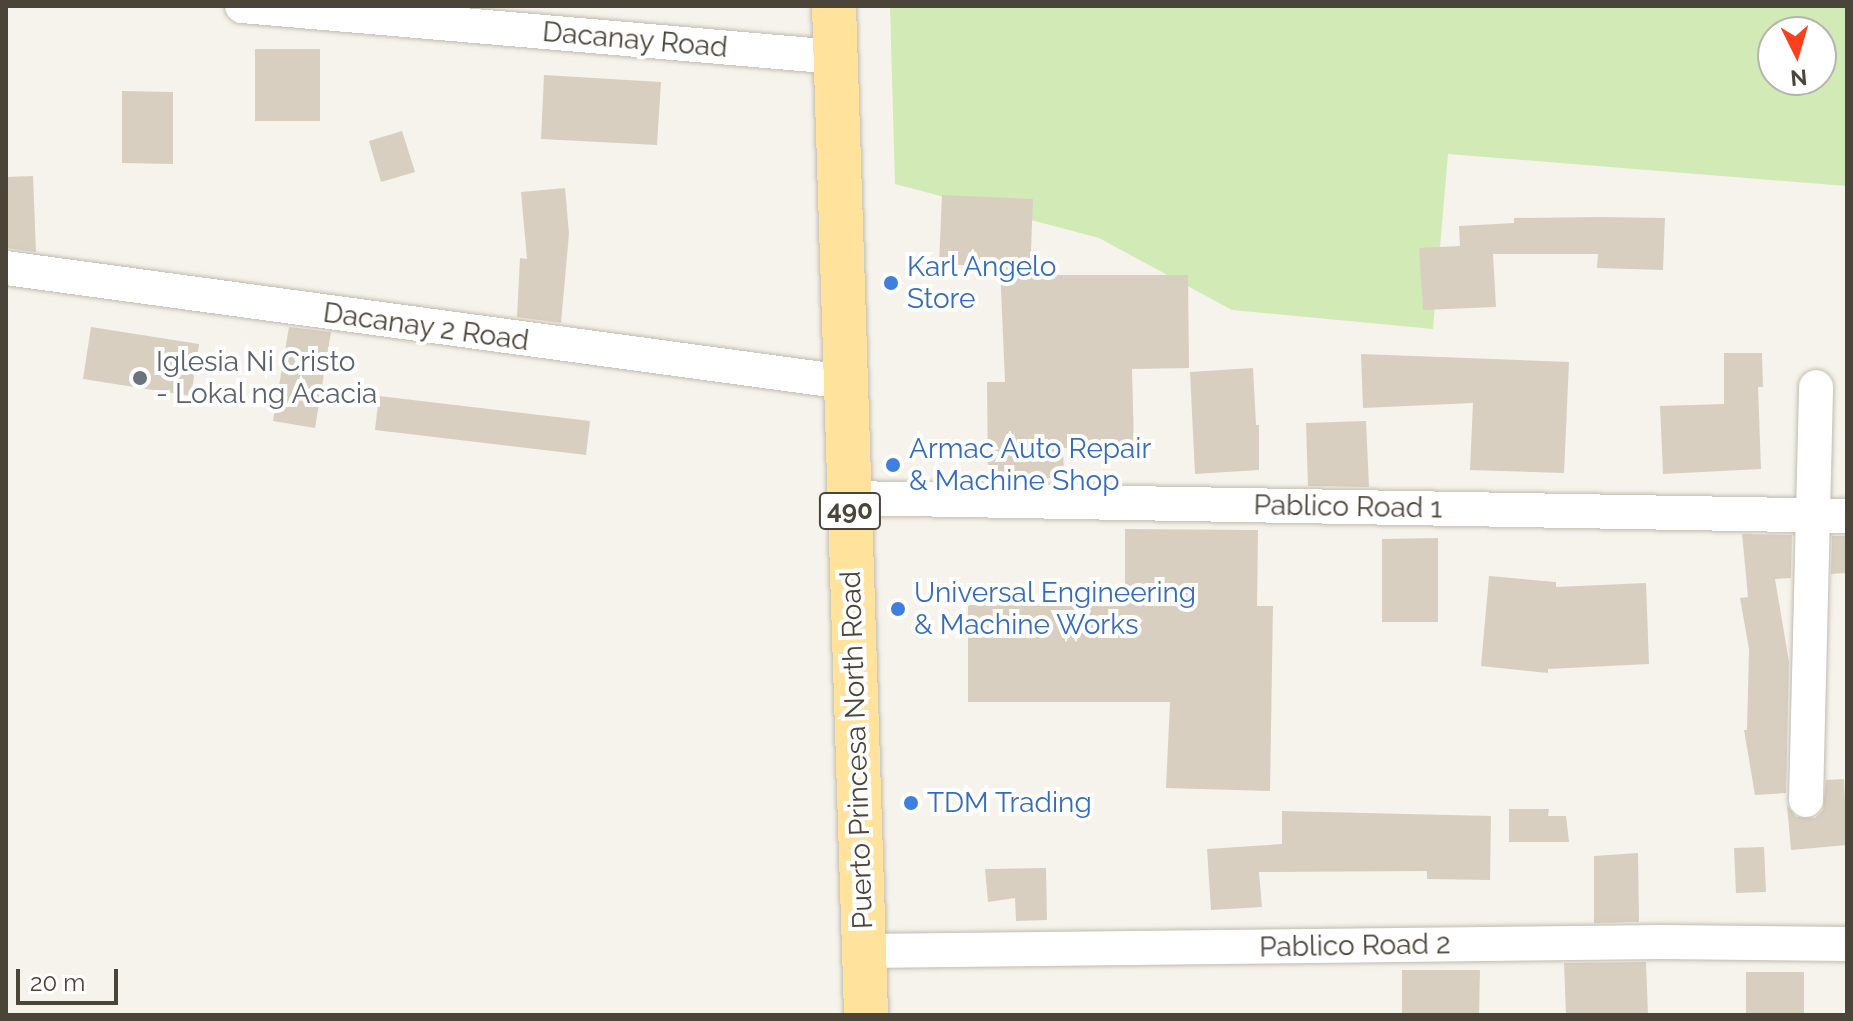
<!DOCTYPE html>
<html>
<head>
<meta charset="utf-8">
<style>
  body { margin:0 }
  #map { position:relative; width:1853px; height:1021px; overflow:hidden; background:#f6f3ec; font-family:Raleway,sans-serif }
  div>[style] { position:absolute }
  [style*='--x'] { left:calc(var(--x)*1px); top:calc(var(--y)*1px); width:calc(var(--w)*1px); rotate:calc(var(--a)*1deg) }
  .green>* { inset:0; background:#d2eab5 }
  .building>* { inset:0; background:#d8cfc1 }
  .roads { filter:drop-shadow(0 0 2px #c2bbae) drop-shadow(0 0 2px #c2bbae) }
  .minor>* { height:34px; margin:-17px; padding:0 17px; transform-origin:17px; border-radius:17px; background:#fff }
  .primary>* { height:44px; margin:-22px; padding:0 22px; transform-origin:22px; border-radius:22px; background:#ffe39c }
  .dots>* { width:22px; height:22px; translate:-50% -50%; box-sizing:border-box; border:4px solid #fff; border-radius:50% }
  span { translate:-50% -50%; white-space:nowrap; text-align:center; line-height:1.15; -webkit-text-stroke:8px #fff; paint-order:stroke }
  .shield-label span { padding:2px 6px; background:#fff; border:2px solid; border-radius:6px; -webkit-text-stroke-width:0 }
  .shield-label { font-size:26px; color:#4b4439; font-weight:700 }
  .street-label { font-size:28px; color:#4b4439 }
  .shop-label { font-size:28px; color:#366cbe }
  .left { translate:0 -50%; text-align:left }
  .worship-label { font-size:28px; color:#5b616d }
  .frame { position:absolute; inset:0; border:8px solid #4b4439; pointer-events:none }
  .north { position:absolute; left:1757px; top:16px; width:80px; height:80px; box-sizing:border-box; background:#fff; border:2px solid #b7b4b0; border-radius:50%; rotate:175deg; font-size:22px; font-weight:700; line-height:32px; text-align:center; color:#4b4439 }
  .north::after { content:''; display:block; margin:auto; width:28px; height:36px; background:#fc3f1d; clip-path:polygon(50% 0,100% 100%,50% 72%,0 100%) }
  .scale { position:absolute; left:16px; top:969px; width:102px; height:36px; box-sizing:border-box; border:4px solid #4b4439; border-top:0; padding-left:10px; font-size:24px; line-height:28px; white-space:nowrap; color:#4b4439; -webkit-text-stroke:6px #fff; paint-order:stroke }
</style>
</head>
<body>
<div id="map">
  <div class="green">
    <div style="clip-path:polygon(evenodd,890px 6px,1847px 6px,1847px 186px,1448px 154px,1433px 329px,1232px 310px,1099px 238px,895px 184px,890px 6px,1773px 32px,1821px 32px,1821px 80px,1773px 80px,1773px 32px)"></div>
  </div>
  <div class="building">
    <div style="clip-path:polygon(255px 49px,320px 49px,320px 121px,255px 121px)"></div>
    <div style="clip-path:polygon(544px 75px,661px 82px,657px 145px,541px 139px)"></div>
    <div style="clip-path:polygon(122px 91px,173px 92px,173px 164px,122px 163px)"></div>
    <div style="clip-path:polygon(402px 131px,415px 172px,381px 182px,369px 141px)"></div>
    <div style="clip-path:polygon(33px 176px,36px 252px,6px 248px,6px 177px)"></div>
    <div style="clip-path:polygon(565px 188px,569px 234px,561px 323px,517px 317px,520px 258px,527px 259px,521px 192px)"></div>
    <div style="clip-path:polygon(942px 195px,1033px 199px,1030px 275px,1188px 275px,1189px 368px,1132px 369px,1134px 446px,1063px 448px,1064px 478px,988px 478px,987px 382px,1005px 382px,1000px 267px,939px 264px)"></div>
    <div style="clip-path:polygon(1599px 217px,1665px 218px,1663px 270px,1597px 268px,1598px 254px,1493px 254px,1496px 307px,1423px 310px,1419px 248px,1460px 246px,1459px 226px,1514px 223px,1514px 218px)"></div>
    <div style="clip-path:polygon(91px 327px,199px 344px,191px 396px,83px 379px)"></div>
    <div style="clip-path:polygon(289px 327px,331px 332px,315px 428px,273px 421px)"></div>
    <div style="clip-path:polygon(1724px 353px,1762px 353px,1763px 387px,1758px 387px,1761px 469px,1663px 474px,1660px 406px,1724px 404px)"></div>
    <div style="clip-path:polygon(1361px 354px,1569px 362px,1564px 473px,1470px 470px,1473px 403px,1363px 408px)"></div>
    <div style="clip-path:polygon(1253px 368px,1256px 425px,1259px 425px,1259px 470px,1195px 474px,1190px 372px)"></div>
    <div style="clip-path:polygon(379px 396px,590px 421px,586px 455px,375px 430px)"></div>
    <div style="clip-path:polygon(1366px 421px,1369px 487px,1308px 486px,1306px 423px)"></div>
    <div style="clip-path:polygon(1125px 529px,1258px 530px,1257px 606px,1273px 606px,1270px 791px,1166px 788px,1170px 702px,968px 702px,968px 605px,1125px 606px)"></div>
    <div style="clip-path:polygon(1742px 534px,1792px 535px,1791px 578px,1775px 579px,1789px 662px,1786px 793px,1755px 795px,1744px 730px,1747px 730px,1749px 649px,1740px 598px,1748px 597px)"></div>
    <div style="clip-path:polygon(1832px 536px,1847px 536px,1847px 573px,1831px 574px)"></div>
    <div style="clip-path:polygon(1438px 538px,1438px 622px,1382px 622px,1382px 539px)"></div>
    <div style="clip-path:polygon(1489px 576px,1556px 582px,1556px 587px,1646px 583px,1649px 664px,1548px 669px,1548px 673px,1481px 666px)"></div>
    <div style="clip-path:polygon(1844px 779px,1847px 845px,1791px 850px,1787px 805px,1796px 817px,1815px 818px,1823px 810px,1826px 780px)"></div>
    <div style="clip-path:polygon(1509px 809px,1549px 809px,1548px 816px,1566px 816px,1569px 842px,1509px 842px)"></div>
    <div style="clip-path:polygon(1282px 811px,1491px 816px,1490px 880px,1427px 879px,1427px 871px,1259px 872px,1262px 907px,1211px 910px,1207px 849px,1282px 844px)"></div>
    <div style="clip-path:polygon(1764px 847px,1766px 892px,1736px 893px,1734px 848px)"></div>
    <div style="clip-path:polygon(1638px 853px,1639px 922px,1594px 923px,1594px 856px)"></div>
    <div style="clip-path:polygon(1046px 868px,1047px 920px,1016px 921px,1015px 898px,988px 902px,985px 869px)"></div>
    <div style="clip-path:polygon(1646px 962px,1648px 1015px,1566px 1015px,1564px 963px)"></div>
    <div style="clip-path:polygon(1402px 970px,1480px 970px,1479px 1015px,1402px 1015px)"></div>
    <div style="clip-path:polygon(1746px 972px,1804px 972px,1804px 1015px,1746px 1015px)"></div>
  </div>
  <div class="roads">
    <div class="minor">
      <div style="--x:242;--y:6;--w:596;--a:4.91"></div>
      <div style="--x:6;--y:268;--w:847;--a:7.74"></div>
      <div style="--x:849;--y:498;--w:998;--a:1.03"></div>
      <div style="--x:1806;--y:800;--w:413;--a:-88.6"></div>
      <div style="--x:863;--y:951;--w:798;--a:-0.65"></div>
      <div style="--x:1661;--y:942;--w:186;--a:0.6"></div>
    </div>
    <div class="primary">
      <div style="--x:834;--y:6;--w:1010;--a:88.18"></div>
    </div>
  </div>
  <div class="dots">
    <div style="left:891px;top:283px;background:#3f7fe0"></div>
    <div style="left:140px;top:378px;background:#6b7280"></div>
    <div style="left:893px;top:465px;background:#3f7fe0"></div>
    <div style="left:898px;top:609px;background:#3f7fe0"></div>
    <div style="left:911px;top:803px;background:#3f7fe0"></div>
  </div>
  <div class="shield-label">
    <span style="left:850px;top:511px">490</span>
  </div>
  <div class="street-label">
    <span style="left:635px;top:40px;rotate:5deg">Dacanay Road</span>
    <span style="left:426px;top:327px;rotate:8deg">Dacanay 2 Road</span>
    <span style="left:1348px;top:507px;rotate:1deg">Pablico Road 1</span>
    <span style="left:857px;top:750px;rotate:-92deg">Puerto Princesa North Road</span>
    <span style="left:1355px;top:946px;rotate:-1deg">Pablico Road 2</span>
  </div>
  <div class="shop-label">
    <span class="left" style="left:907px;top:283px">Karl Angelo<br>Store</span>
    <span class="left" style="left:909px;top:465px">Armac Auto Repair<br>&amp; Machine Shop</span>
    <span class="left" style="left:914px;top:609px">Universal Engineering<br>&amp; Machine Works</span>
    <span class="left" style="left:927px;top:803px">TDM Trading</span>
  </div>
  <div class="worship-label">
    <span class="left" style="left:156px;top:378px">Iglesia Ni Cristo<br>- Lokal ng Acacia</span>
  </div>
  <div class="frame"></div>
  <div class="north">N</div>
  <div class="scale">20 m</div>
</div>
</body>
</html>
